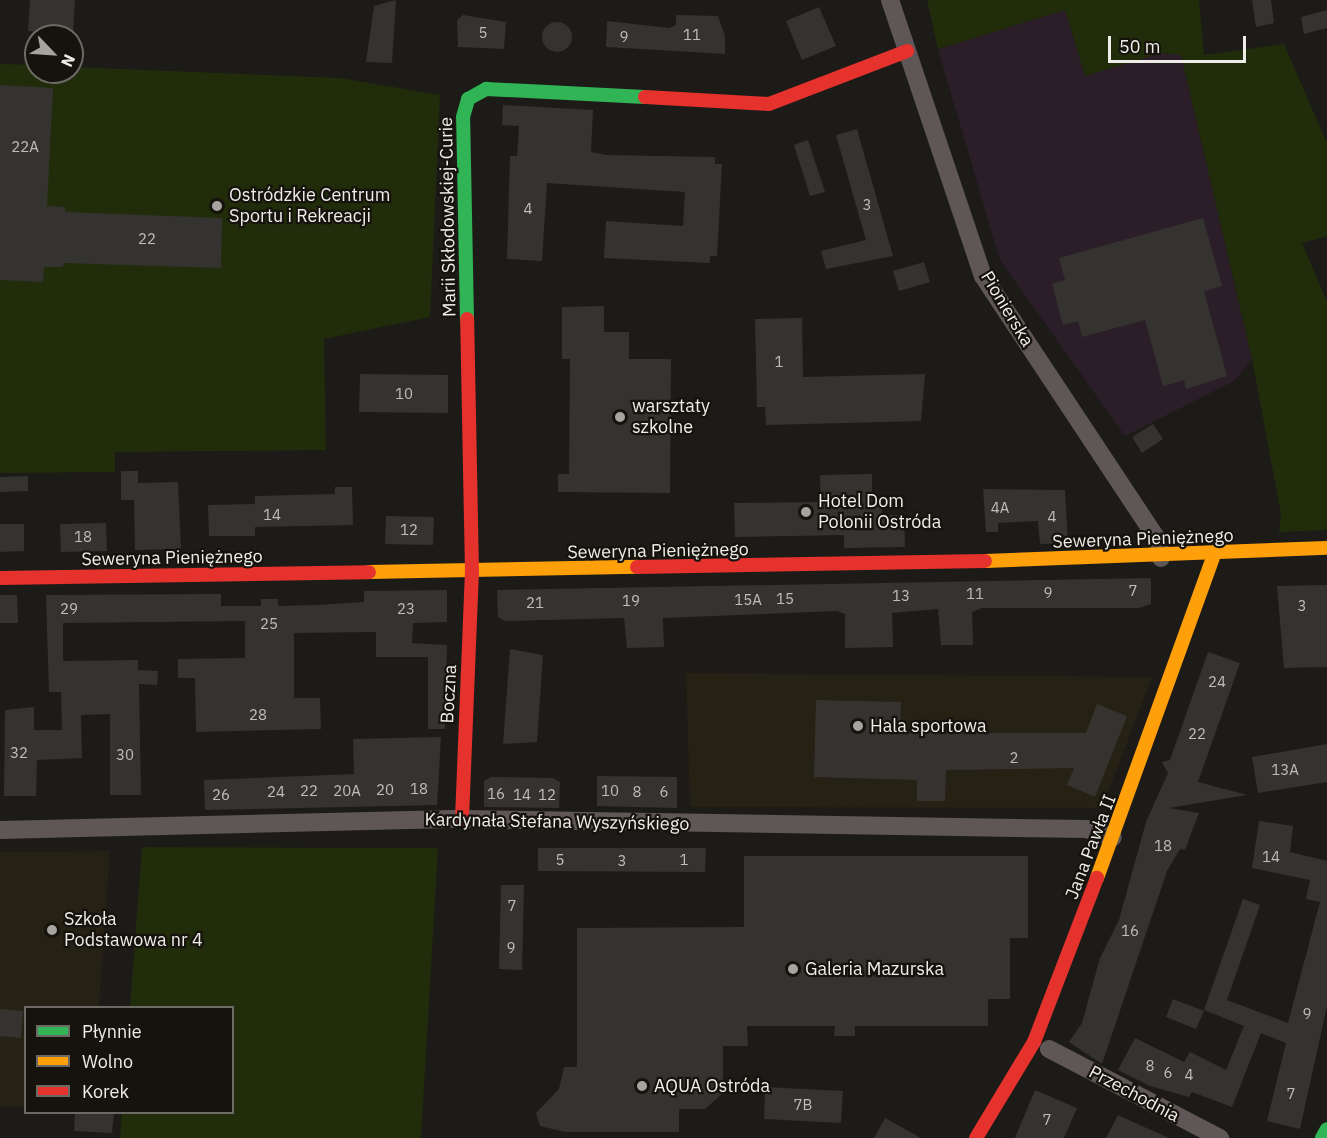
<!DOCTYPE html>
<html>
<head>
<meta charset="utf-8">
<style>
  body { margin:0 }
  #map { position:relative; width:1327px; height:1138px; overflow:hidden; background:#1d1b18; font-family:"IBM Plex Sans",sans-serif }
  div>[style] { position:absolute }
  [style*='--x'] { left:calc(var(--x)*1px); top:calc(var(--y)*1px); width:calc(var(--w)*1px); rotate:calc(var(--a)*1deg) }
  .commercial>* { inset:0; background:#2b1e28 }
  .built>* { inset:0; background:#252115 }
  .green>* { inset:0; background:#212c0b }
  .building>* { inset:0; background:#343330 }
  .round { border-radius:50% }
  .street>* { height:18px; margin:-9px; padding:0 9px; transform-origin:9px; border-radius:9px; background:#5f5657 }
  .fast>* { height:14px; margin:-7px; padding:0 7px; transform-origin:7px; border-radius:7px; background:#30b455 }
  .slow>* { height:14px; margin:-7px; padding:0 7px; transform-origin:7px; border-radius:7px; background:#ff9f0a }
  .jam>* { height:14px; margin:-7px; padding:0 7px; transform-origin:7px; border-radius:7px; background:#e5322d }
  .dots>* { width:16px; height:16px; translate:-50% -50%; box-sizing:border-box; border:3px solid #16130d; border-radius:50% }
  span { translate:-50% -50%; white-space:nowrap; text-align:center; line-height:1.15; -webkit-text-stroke:4.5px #16130d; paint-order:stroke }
  .number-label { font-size:15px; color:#c0beba }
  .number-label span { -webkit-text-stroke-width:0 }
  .poi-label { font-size:18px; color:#efede8 }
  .left { translate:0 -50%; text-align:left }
  .street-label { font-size:18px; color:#efede8 }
  .legend { position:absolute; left:24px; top:1006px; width:210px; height:108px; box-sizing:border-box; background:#16130d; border:2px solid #6d6a65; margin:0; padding:8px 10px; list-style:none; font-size:18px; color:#efede8 }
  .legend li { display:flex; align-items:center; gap:12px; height:30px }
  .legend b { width:30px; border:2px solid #6d6a65 }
  .north { position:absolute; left:24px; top:24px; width:60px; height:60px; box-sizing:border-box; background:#16130d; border:2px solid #6d6a65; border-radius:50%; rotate:115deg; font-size:16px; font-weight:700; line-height:24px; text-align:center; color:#efede8 }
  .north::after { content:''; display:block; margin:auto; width:21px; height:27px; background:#a6a49f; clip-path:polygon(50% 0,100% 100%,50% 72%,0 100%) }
  .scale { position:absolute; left:1108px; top:36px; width:138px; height:27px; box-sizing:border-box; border:3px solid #efede8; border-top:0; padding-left:8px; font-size:18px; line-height:21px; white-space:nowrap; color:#efede8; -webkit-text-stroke:4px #16130d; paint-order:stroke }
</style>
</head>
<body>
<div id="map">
  <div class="commercial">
    <div style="clip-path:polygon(1065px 10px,1085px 76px,1161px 53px,1181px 55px,1252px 359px,1234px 381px,1125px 436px,1000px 260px,938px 49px)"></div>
  </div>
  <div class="built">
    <div style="clip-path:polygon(686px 673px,1152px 677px,1102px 808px,690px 807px)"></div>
    <div style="clip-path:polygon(110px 851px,99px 1007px,26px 1008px,25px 1107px,0 1106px,0 852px)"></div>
  </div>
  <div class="green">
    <div style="clip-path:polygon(927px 0,1199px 0,1204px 55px,1284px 44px,1327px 143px,1327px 236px,1302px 243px,1327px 302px,1327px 530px,1279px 532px,1281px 514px,1252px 359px,1181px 55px,1161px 53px,1085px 76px,1065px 10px,938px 49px)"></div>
    <div style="clip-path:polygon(0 64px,36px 65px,36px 72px,72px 72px,72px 67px,340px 78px,440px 95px,430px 317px,324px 339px,326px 450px,115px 452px,115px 472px,0 473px)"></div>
    <div style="clip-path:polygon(142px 847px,438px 848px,421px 1138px,120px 1138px,122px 1113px,232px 1112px,232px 1008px,130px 1007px)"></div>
  </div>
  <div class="building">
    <div style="clip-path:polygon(30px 0,75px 0,73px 34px,28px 31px)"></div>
    <div style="clip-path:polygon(396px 0,392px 63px,366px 62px,374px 6px)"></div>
    <div style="clip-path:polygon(1252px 0,1271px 0,1274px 23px,1256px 27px)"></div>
    <div style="clip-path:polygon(819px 7px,836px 46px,802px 60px,786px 21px)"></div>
    <div style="clip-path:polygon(1327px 10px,1327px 28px,1304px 34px,1301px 17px)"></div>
    <div style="clip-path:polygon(463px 15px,506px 22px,504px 49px,458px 47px,457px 20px)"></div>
    <div style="clip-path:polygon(676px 15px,718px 16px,725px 36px,725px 54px,606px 47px,607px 21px,669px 28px,676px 25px)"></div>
    <div class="round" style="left:542px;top:22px;width:30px;height:30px"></div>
    <div style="clip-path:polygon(0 85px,53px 88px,47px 206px,65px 207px,65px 212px,222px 218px,221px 268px,64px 263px,63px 267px,44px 267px,43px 282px,0 280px)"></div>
    <div style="clip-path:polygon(503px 105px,593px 110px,591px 152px,606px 155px,715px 157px,715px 164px,722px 164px,717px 256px,710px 256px,710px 263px,604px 258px,606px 221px,683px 226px,685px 192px,547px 183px,542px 261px,507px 259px,510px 156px,517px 156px,519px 126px,502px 125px)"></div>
    <div style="clip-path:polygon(857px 129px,893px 256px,826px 269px,821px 251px,866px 240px,836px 135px)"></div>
    <div style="clip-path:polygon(808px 140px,825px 192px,810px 196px,794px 145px)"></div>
    <div style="clip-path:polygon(1203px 218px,1222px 286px,1204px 291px,1227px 376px,1186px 389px,1184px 380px,1163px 386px,1145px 320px,1082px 337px,1078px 321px,1063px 325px,1052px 284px,1065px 280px,1059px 258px)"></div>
    <div style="clip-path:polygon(924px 262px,930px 282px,899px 291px,893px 271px)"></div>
    <div style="clip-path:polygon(604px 306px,604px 332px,629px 332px,629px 359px,671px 359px,670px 493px,558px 492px,558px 474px,569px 474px,570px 359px,562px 359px,562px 307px)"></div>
    <div style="clip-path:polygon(802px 318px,803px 377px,925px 374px,921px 421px,766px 425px,765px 407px,757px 407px,755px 319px)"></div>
    <div style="clip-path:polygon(360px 374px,448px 375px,448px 413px,359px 412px)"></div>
    <div style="clip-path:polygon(1153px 424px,1163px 439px,1142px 453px,1132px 437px)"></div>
    <div style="clip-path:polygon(121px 471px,138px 471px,138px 483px,178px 482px,181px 549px,135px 550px,134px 500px,121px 500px)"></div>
    <div style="clip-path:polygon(872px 474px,872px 505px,882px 505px,882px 515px,904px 515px,905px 547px,844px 548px,844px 535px,735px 537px,734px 503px,821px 502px,820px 475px)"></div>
    <div style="clip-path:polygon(28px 476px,28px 491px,0 492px,0 477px)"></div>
    <div style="clip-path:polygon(335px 487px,352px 487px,353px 525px,255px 527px,255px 536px,209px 536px,208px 505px,255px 504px,255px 496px,335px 494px)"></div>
    <div style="clip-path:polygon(983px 489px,1065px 490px,1068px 543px,1040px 544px,1038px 521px,998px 523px,998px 532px,986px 532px)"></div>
    <div style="clip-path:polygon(386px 516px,434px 517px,433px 545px,385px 544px)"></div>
    <div style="clip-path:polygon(106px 523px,107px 551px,61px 552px,60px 524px)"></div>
    <div style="clip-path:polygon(0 524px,24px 524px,24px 551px,0 552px)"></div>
    <div style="clip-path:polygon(1151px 578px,1151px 604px,1139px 608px,982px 608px,972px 612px,973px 645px,941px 645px,938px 609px,892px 613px,893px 647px,845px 648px,845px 614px,837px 611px,663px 618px,664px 647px,627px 648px,624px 618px,505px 621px,498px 617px,497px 590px)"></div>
    <div style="clip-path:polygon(1327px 585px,1327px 667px,1284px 668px,1277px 586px)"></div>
    <div style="clip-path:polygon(447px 590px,447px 622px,413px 623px,412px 643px,447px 645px,445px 729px,428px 729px,428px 657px,376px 657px,376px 632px,294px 633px,294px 698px,320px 698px,321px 729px,196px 732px,195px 678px,178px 678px,178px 659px,245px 658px,245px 621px,63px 623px,63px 661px,138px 660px,138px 670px,158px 671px,157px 685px,139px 684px,141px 795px,110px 795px,110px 714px,81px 715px,82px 758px,37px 760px,36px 796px,4px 796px,5px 710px,34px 707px,34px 730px,62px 730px,61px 692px,49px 692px,46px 595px,221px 594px,221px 606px,261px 606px,261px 599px,278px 599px,278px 606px,317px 605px,364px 602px,364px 591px)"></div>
    <div style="clip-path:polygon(0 595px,17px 595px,18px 623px,0 623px)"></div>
    <div style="clip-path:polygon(510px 649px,543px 655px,537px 742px,503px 744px)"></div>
    <div style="clip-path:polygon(1208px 652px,1240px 663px,1198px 782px,1247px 795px,1169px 808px,1199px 813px,1185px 850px,1180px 849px,1167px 871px,1102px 1064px,1069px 1042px,1082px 1023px,1100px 958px,1119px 920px,1146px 822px,1168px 773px,1162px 762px,1170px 760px)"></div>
    <div style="clip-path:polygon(816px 700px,901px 702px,900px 733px,1086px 733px,1097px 704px,1127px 716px,1095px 797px,1067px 785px,1074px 768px,946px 770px,945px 801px,917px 801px,917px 780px,814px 777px)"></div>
    <div style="clip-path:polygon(441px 737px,437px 805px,205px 810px,204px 780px,354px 774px,353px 739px)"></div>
    <div style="clip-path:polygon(1327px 744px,1327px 782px,1258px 793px,1252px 757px)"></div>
    <div style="clip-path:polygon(597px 776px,677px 777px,677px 808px,597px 806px)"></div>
    <div style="clip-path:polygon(491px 777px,553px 778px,560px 782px,559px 808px,484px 807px,484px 781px)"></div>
    <div style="clip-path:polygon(1259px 821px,1293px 826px,1290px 852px,1327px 861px,1327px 1006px,1300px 1129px,1267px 1121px,1286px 1043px,1261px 1033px,1232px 1107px,1192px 1092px,1189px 1097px,1150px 1086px,1118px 1070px,1135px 1038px,1184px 1062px,1190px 1052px,1226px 1070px,1244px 1026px,1204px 1010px,1243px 899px,1260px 905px,1227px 1000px,1288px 1023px,1320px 902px,1306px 899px,1310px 880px,1252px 868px)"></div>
    <div style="clip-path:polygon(538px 848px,706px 848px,705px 872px,538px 871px)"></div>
    <div style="clip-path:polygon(744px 856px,1028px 856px,1028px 938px,1010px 938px,1010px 999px,988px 999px,988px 1026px,855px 1026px,855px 1036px,834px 1036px,835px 1026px,747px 1026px,748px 1046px,723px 1046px,723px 1093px,705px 1109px,679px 1109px,679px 1132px,565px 1132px,540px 1126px,536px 1113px,559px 1089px,564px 1067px,577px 1067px,577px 928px,744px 927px)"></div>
    <div style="clip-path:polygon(501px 885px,524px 885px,522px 970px,499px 969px)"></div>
    <div style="clip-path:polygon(1173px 999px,1204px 1011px,1196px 1029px,1166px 1017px)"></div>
    <div style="clip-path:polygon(0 1009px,23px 1011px,21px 1038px,0 1036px)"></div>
    <div style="clip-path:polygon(765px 1087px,843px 1091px,841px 1123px,764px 1119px)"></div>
    <div style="clip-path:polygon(1035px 1090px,1077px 1108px,1064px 1138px,1015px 1138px)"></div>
    <div style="clip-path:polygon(75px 1113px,114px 1113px,112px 1133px,74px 1131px)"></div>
    <div style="clip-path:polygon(1118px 1115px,1133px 1122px,1169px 1138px,1106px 1138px)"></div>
    <div style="clip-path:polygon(885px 1118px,921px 1138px,874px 1138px)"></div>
  </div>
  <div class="street">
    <div style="--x:890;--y:0;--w:291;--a:71.4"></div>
    <div style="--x:983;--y:276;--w:319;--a:56.5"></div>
    <div style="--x:1159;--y:542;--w:16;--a:83"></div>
    <div style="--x:0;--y:830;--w:462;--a:-1.4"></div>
    <div style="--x:462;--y:819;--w:624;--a:0.92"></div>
    <div style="--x:1086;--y:829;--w:28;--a:17"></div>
    <div style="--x:1049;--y:1049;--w:193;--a:27.5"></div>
  </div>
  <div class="fast">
    <div style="--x:467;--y:319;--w:202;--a:-91.1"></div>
    <div style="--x:463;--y:117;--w:19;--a:-74"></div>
    <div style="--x:468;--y:99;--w:21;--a:-29"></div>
    <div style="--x:486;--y:89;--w:159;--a:2.9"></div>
    <div style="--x:1322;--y:1138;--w:10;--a:-61"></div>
  </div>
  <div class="slow">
    <div style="--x:985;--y:561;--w:342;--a:-2.2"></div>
    <div style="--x:369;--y:572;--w:268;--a:-1.1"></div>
    <div style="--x:1097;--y:878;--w:341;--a:-70.1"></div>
  </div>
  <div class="jam">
    <div style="--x:645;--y:97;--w:124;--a:3.2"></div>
    <div style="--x:769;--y:104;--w:148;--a:-21"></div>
    <div style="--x:637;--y:567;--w:348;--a:-1"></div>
    <div style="--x:0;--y:578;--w:369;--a:-0.9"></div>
    <div style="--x:462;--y:819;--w:247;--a:-87.7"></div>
    <div style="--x:472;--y:572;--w:253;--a:-91.1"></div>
    <div style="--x:976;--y:1138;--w:112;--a:-58.9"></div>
    <div style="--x:1034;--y:1042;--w:176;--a:-69"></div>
  </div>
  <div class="dots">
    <div style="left:217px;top:206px;background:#a6a49f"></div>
    <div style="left:620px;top:417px;background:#a6a49f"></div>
    <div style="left:806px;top:512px;background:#a6a49f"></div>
    <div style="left:858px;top:726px;background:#a6a49f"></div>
    <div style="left:52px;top:930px;background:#a6a49f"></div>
    <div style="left:793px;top:969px;background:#a6a49f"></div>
    <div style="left:642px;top:1086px;background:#a6a49f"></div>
  </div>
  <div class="number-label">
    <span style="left:483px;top:33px">5</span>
    <span style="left:692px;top:35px">11</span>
    <span style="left:624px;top:37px">9</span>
    <span style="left:25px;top:147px">22A</span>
    <span style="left:867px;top:205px">3</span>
    <span style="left:528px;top:209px">4</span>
    <span style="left:147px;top:239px">22</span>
    <span style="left:779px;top:362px">1</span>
    <span style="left:404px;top:394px">10</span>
    <span style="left:1000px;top:508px">4A</span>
    <span style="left:272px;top:515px">14</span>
    <span style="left:1052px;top:517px">4</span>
    <span style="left:409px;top:530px">12</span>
    <span style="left:83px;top:537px">18</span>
    <span style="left:1133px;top:591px">7</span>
    <span style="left:1048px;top:593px">9</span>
    <span style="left:975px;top:594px">11</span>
    <span style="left:901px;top:596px">13</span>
    <span style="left:785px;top:599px">15</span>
    <span style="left:748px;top:600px">15A</span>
    <span style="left:631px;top:601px">19</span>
    <span style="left:535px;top:603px">21</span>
    <span style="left:1302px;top:606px">3</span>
    <span style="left:69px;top:609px">29</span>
    <span style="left:406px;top:609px">23</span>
    <span style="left:269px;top:624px">25</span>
    <span style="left:1217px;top:682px">24</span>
    <span style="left:258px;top:715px">28</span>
    <span style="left:1197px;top:734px">22</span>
    <span style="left:19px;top:753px">32</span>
    <span style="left:125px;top:755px">30</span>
    <span style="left:1014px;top:758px">2</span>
    <span style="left:1285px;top:770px">13A</span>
    <span style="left:419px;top:789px">18</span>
    <span style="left:385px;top:790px">20</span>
    <span style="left:309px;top:791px">22</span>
    <span style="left:347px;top:791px">20A</span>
    <span style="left:610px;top:791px">10</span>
    <span style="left:276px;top:792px">24</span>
    <span style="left:637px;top:792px">8</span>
    <span style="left:664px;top:792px">6</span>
    <span style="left:496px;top:794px">16</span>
    <span style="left:221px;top:795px">26</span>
    <span style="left:522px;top:795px">14</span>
    <span style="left:547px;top:795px">12</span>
    <span style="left:1163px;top:846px">18</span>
    <span style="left:1271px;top:857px">14</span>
    <span style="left:560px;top:860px">5</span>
    <span style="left:684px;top:860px">1</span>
    <span style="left:622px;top:861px">3</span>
    <span style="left:512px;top:906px">7</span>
    <span style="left:1130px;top:931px">16</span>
    <span style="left:511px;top:948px">9</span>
    <span style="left:1307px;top:1014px">9</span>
    <span style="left:1150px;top:1066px">8</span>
    <span style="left:1168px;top:1073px">6</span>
    <span style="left:1189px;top:1075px">4</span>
    <span style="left:1291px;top:1094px">7</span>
    <span style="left:803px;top:1105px">7B</span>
    <span style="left:1047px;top:1120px">7</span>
  </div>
  <div class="poi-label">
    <span class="left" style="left:229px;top:206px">Ostródzkie Centrum<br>Sportu i Rekreacji</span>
    <span class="left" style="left:632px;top:417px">warsztaty<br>szkolne</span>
    <span class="left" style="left:818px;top:512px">Hotel Dom<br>Polonii Ostróda</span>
    <span class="left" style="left:870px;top:726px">Hala sportowa</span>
    <span class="left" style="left:64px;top:930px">Szkoła<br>Podstawowa nr 4</span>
    <span class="left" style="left:805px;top:969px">Galeria Mazurska</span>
    <span class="left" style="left:654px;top:1086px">AQUA Ostróda</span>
  </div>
  <div class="street-label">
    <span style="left:448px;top:217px;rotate:-91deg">Marii Skłodowskiej-Curie</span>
    <span style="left:1007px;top:309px;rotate:59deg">Pionierska</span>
    <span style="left:1143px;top:539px;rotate:-2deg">Seweryna Pieniężnego</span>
    <span style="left:658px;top:551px;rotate:-1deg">Seweryna Pieniężnego</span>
    <span style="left:172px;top:558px;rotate:-1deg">Seweryna Pieniężnego</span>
    <span style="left:449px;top:694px;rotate:-87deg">Boczna</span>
    <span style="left:557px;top:822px;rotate:1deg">Kardynała Stefana Wyszyńskiego</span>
    <span style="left:1091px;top:847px;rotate:-69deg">Jana Pawła II</span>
    <span style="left:1134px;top:1094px;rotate:28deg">Przechodnia</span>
  </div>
  <ul class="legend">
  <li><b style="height:8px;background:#30b455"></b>Płynnie</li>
  <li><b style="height:8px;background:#ff9f0a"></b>Wolno</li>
  <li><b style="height:8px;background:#e5322d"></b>Korek</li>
  </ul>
  <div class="north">N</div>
  <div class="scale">50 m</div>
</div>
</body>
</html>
